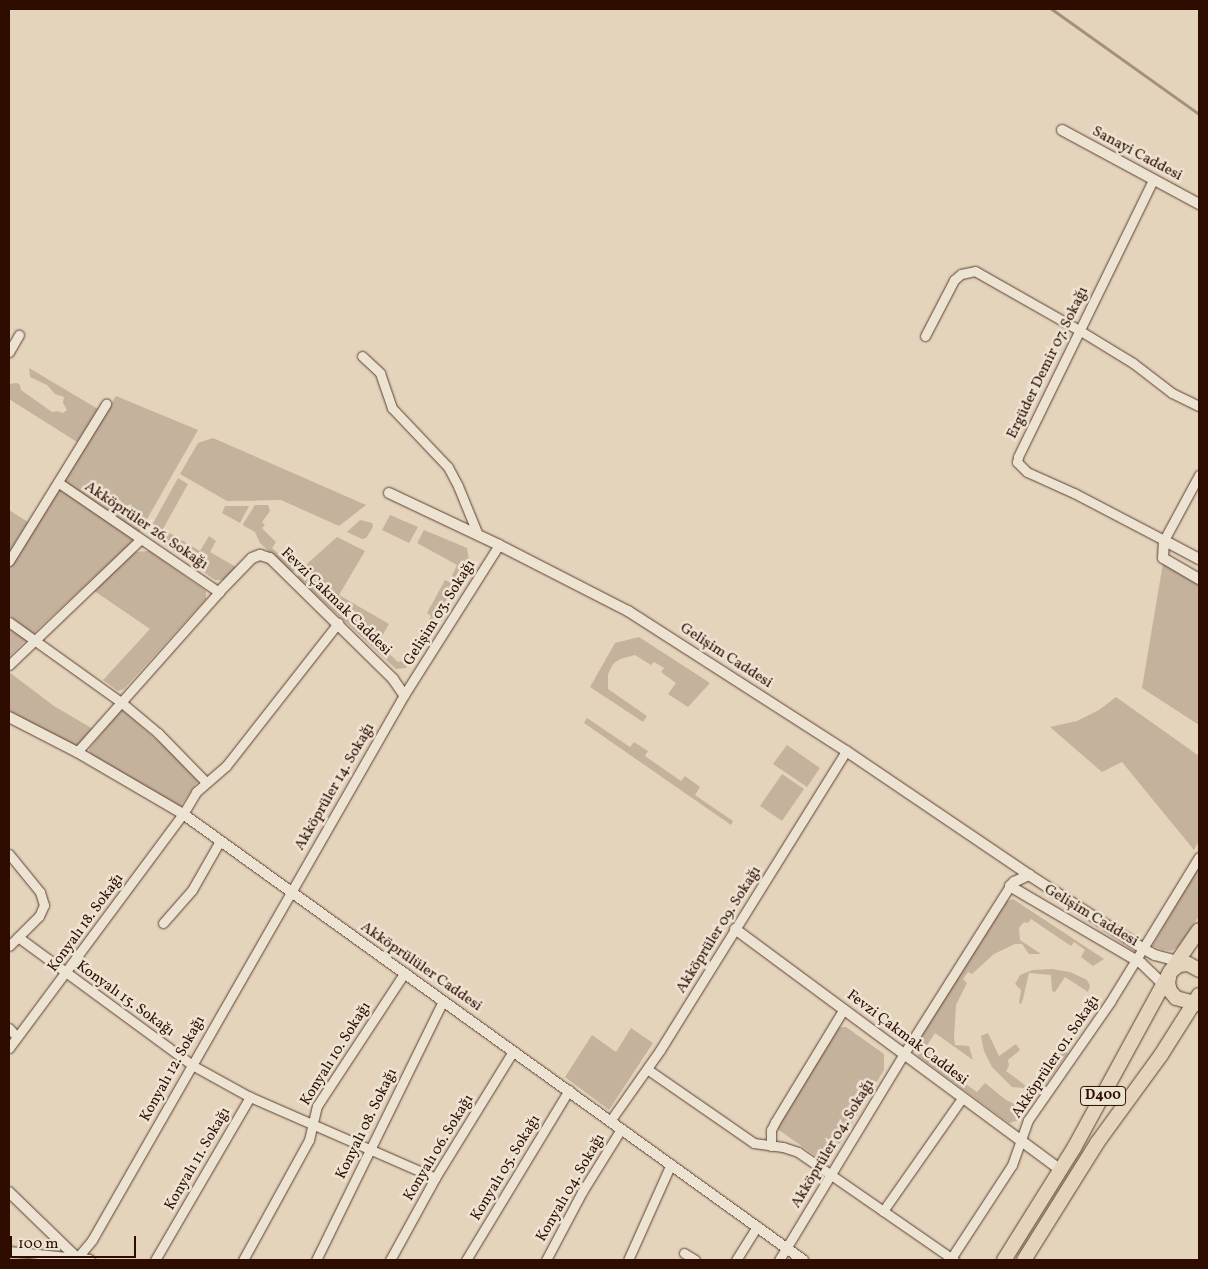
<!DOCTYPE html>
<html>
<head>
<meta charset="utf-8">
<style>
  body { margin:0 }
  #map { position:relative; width:1208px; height:1269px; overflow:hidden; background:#e4d4bc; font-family:Vollkorn,serif }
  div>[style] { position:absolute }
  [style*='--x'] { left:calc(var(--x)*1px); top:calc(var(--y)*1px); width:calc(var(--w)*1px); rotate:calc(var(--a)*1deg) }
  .green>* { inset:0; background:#c5b29c }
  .stream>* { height:2.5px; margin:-1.25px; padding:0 1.25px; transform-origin:1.25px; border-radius:1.25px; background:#a6907c }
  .roads { filter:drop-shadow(0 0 1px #5c3f2f) drop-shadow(0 0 1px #5c3f2f) }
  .minor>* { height:9px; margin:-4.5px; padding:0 4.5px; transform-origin:4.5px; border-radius:4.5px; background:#ede3d3 }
  .tertiary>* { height:10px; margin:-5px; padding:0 5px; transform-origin:5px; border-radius:5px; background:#ede3d3 }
  .trunk>* { height:14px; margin:-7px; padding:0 7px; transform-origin:7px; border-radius:7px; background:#e4d4bc }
  span { translate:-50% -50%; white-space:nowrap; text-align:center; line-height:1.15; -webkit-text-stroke:5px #ede3d3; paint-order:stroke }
  .shield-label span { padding:1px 4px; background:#ede3d3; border:1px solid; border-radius:4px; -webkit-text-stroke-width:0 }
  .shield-label { font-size:14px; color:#2e0d00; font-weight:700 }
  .street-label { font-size:15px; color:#2e0d00 }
  .frame { position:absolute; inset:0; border:10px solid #2e0d00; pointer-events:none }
  .scale { position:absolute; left:10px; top:1236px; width:126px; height:22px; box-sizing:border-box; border:2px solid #2e0d00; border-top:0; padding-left:6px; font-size:15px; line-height:18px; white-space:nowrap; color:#2e0d00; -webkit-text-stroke:4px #ede3d3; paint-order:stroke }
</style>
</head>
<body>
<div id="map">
  <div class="green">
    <div style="clip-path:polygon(29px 368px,98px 409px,77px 442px,9px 399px,9px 384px,17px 383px,20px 385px,21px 390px,52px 412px,57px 411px,63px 413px,67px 410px,63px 403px,64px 397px,55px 394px,47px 385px,30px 377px)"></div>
    <div style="clip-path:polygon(116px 396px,198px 430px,139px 533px,64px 482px)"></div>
    <div style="clip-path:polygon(213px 438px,366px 505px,339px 526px,281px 500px,227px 501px,180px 474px,198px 443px)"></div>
    <div style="clip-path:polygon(178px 478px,188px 484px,163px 529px,200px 551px,209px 536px,216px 541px,210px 552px,236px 567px,224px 580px,215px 580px,154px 537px,151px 527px)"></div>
    <div style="clip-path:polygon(59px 487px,134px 540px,33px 634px,9px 615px,9px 569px)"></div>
    <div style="clip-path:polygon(255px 505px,268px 505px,270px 511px,262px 522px,265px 525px,262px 528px,276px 542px,272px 548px,295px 569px,292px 573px,260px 543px,255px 532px,244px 526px,243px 524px)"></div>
    <div style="clip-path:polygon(225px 506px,249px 506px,240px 523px,222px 513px)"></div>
    <div style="clip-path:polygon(9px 510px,28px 522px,9px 552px)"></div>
    <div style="clip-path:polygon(390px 515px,418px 527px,409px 543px,382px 530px)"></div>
    <div style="clip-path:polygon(360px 520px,372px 523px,373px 527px,366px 538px,362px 539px,347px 532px)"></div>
    <div style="clip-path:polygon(424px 530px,467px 548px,469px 560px,424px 639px,421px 635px,431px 616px,427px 613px,445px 580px,449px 582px,457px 565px,417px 543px)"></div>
    <div style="clip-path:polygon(337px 537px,365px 551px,339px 595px,389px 624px,378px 643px,398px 662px,403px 661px,414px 645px,419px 647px,406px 668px,396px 669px,297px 577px,309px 562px)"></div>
    <div style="clip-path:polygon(149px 551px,206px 591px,206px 599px,124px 689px,118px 691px,103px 680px,150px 629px,93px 590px,134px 552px)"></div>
    <div style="clip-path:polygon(1163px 563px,1199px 584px,1199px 725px,1142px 688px)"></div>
    <div style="clip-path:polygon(9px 628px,26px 640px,9px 657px)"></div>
    <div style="clip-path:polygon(639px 637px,710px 683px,688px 707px,668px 694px,676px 683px,661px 672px,664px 668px,654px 662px,651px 665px,635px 655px,620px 659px,613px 664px,608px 674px,608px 689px,647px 716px,643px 722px,590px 687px,615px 643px)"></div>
    <div style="clip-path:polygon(9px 672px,54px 706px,93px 729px,77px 748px,9px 711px)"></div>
    <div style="clip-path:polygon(1116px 697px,1199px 756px,1199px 841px,1194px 850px,1122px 762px,1102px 772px,1050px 727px,1077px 721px,1099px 710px)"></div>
    <div style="clip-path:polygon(121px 709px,165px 747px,198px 781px,180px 807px,91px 755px,89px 749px)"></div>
    <div style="clip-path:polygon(587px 718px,630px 747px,634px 742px,648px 751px,645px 756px,681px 781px,685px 776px,700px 787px,695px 795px,733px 821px,731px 825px,584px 723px)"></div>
    <div style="clip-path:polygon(787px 745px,820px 768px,807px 787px,773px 764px)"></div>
    <div style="clip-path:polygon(782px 774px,804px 789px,782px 821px,760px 806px)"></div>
    <div style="clip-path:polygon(1199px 866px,1199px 916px,1178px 947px,1171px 951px,1163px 950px,1152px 946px)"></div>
    <div style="clip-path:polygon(1013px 899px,1104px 959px,1093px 966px,1081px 957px,1085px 950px,1074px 942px,1071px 946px,1031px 919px,1028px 923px,1024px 922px,1019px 928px,1020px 940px,1041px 954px,1029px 954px,1022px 944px,1015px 944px,994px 954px,972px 974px,968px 972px,963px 979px,967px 983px,956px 1005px,954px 1038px,955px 1045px,969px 1046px,973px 1060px,935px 1033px,926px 1047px,937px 1055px,936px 1057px,940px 1060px,938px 1065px,977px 1092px,985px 1083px,1006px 1100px,1017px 1105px,1027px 1099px,1062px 1049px,1068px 1053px,1020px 1120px,1009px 1123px,918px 1056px,917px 1041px,1007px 901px)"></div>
    <div style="clip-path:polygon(1052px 969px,1070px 972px,1087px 980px,1090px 986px,1088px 992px,1065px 977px,1055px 992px,1052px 991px,1051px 975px,1029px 973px,1023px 999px,1021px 1004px,1019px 1003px,1021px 990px,1015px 984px,1020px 975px,1033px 970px)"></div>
    <div style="clip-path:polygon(839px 1027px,846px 1027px,884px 1054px,884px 1070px,827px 1164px,776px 1128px)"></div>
    <div style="clip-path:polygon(631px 1028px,653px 1043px,609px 1110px,565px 1077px,592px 1035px,616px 1052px)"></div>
    <div style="clip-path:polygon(988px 1033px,999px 1056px,1016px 1044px,1020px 1050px,1008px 1060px,1009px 1066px,1006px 1071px,1025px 1085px,1024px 1088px,1012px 1087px,992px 1067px,984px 1051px,981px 1036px)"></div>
  </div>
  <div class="stream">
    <div style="--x:1052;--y:9;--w:181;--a:35.5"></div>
  </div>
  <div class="roads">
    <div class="minor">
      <div style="--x:1153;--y:180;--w:308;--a:116"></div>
      <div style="--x:1018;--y:457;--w:5;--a:101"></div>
      <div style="--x:1017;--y:462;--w:14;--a:45"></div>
      <div style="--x:1027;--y:472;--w:51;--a:24.1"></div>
      <div style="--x:1074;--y:493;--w:102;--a:27.6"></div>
      <div style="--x:1164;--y:540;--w:74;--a:-61.7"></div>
      <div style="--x:925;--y:336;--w:63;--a:-62.6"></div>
      <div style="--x:954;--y:280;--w:9;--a:-41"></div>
      <div style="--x:961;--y:274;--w:14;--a:-12"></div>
      <div style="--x:975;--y:271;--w:120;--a:29.6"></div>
      <div style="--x:1079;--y:330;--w:63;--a:31.4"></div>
      <div style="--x:1133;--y:363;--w:49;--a:37.6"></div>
      <div style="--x:1172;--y:393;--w:30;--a:26"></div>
      <div style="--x:9;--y:352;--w:20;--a:-60"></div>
      <div style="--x:362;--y:356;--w:25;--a:43"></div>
      <div style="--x:380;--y:373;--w:37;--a:71"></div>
      <div style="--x:392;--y:408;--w:81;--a:46.5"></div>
      <div style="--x:448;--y:467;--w:21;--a:62"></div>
      <div style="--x:458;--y:486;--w:53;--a:67.8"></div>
      <div style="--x:59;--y:483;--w:194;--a:34.3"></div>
      <div style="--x:219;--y:592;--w:214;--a:131.6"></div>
      <div style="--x:9;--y:561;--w:185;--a:-58.3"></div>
      <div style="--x:9;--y:622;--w:139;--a:35.6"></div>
      <div style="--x:122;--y:703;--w:47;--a:39.8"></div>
      <div style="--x:158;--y:733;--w:69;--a:45.6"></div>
      <div style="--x:9;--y:665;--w:182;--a:-43.7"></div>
      <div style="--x:9;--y:854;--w:49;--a:50.8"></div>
      <div style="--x:40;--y:892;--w:14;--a:73"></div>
      <div style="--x:44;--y:905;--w:12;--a:114"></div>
      <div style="--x:39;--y:916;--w:42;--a:135"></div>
      <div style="--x:163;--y:923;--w:44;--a:-48.7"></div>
      <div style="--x:192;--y:890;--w:56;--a:-60.3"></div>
      <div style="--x:18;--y:937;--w:216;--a:36.3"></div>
      <div style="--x:192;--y:1065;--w:66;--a:28.9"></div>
      <div style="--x:250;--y:1097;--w:202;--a:23.6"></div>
      <div style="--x:9;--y:1028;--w:12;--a:48"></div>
      <div style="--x:9;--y:1048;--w:292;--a:-53.4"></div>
      <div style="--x:183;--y:814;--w:26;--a:-59"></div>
      <div style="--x:196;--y:792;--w:40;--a:-41"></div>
      <div style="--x:226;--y:766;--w:182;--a:-51.9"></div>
      <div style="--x:647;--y:1069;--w:130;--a:34.7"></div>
      <div style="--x:754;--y:1143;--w:29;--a:8"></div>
      <div style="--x:783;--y:1147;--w:16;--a:18"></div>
      <div style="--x:798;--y:1152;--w:190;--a:34.7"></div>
      <div style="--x:610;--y:1121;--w:87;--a:-54.8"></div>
      <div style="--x:660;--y:1050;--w:352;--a:-58.1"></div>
      <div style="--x:771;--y:1146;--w:16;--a:-90"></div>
      <div style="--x:771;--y:1130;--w:9;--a:-63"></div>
      <div style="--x:775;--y:1122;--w:131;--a:-58.7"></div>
      <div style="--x:883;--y:1211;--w:138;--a:-55"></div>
      <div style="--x:9;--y:1251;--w:68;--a:5.9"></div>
      <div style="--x:77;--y:1258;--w:23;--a:-50"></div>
      <div style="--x:92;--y:1240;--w:628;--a:-60.21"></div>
      <div style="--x:404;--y:695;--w:178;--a:-57.7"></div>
      <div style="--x:684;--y:1253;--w:13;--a:32"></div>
      <div style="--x:155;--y:1260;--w:189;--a:-59.8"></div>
      <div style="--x:243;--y:1260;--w:137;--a:-61.2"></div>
      <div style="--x:309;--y:1140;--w:35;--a:-77"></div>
      <div style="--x:317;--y:1106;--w:160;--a:-56.7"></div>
      <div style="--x:316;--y:1260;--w:288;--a:-63.9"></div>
      <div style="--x:390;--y:1260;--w:94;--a:-61.2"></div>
      <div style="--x:435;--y:1178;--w:149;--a:-58.4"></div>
      <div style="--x:466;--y:1260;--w:199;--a:-58.8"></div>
      <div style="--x:546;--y:1260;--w:77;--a:-62.1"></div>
      <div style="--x:582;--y:1192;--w:74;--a:-58.2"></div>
      <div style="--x:628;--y:1260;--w:105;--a:-65.9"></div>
      <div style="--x:736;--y:1260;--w:40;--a:-58"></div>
      <div style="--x:779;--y:1260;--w:240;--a:-58.8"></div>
      <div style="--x:903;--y:1055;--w:200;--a:-57.7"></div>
      <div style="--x:950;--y:1260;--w:113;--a:-56.9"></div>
      <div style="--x:1012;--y:1165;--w:48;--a:-70.4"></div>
      <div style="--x:1028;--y:1120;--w:144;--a:-55.2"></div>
      <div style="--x:1110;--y:1002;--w:170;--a:-58.5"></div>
    </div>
    <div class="tertiary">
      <div style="--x:1062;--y:130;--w:156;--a:28.4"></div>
      <div style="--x:389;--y:493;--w:122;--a:25.3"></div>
      <div style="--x:499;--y:545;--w:145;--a:27.1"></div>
      <div style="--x:628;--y:611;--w:259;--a:32.7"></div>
      <div style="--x:846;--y:751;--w:221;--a:34.1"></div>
      <div style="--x:1199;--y:559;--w:40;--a:-152"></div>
      <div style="--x:1164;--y:540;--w:18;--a:93"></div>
      <div style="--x:1163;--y:558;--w:42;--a:30.3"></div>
      <div style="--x:219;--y:592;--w:47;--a:-45.9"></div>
      <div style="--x:252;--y:558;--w:9;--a:-21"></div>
      <div style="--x:260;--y:555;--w:10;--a:17"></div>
      <div style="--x:270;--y:558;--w:173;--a:44.5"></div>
      <div style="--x:393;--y:679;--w:19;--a:55"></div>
      <div style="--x:9;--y:717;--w:76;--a:27.2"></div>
      <div style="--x:77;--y:752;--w:123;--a:30.3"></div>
      <div style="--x:183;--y:814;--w:764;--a:35.73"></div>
      <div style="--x:735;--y:929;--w:405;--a:36.5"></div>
      <div style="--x:1167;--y:988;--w:36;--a:-136"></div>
      <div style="--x:1141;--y:963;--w:152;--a:-149.6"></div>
      <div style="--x:1010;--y:886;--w:6;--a:-45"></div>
      <div style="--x:1014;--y:882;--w:17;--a:-25"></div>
      <div style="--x:1029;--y:875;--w:137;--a:32.8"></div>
      <div style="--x:1144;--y:949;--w:13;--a:29"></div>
      <div style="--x:1155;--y:955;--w:28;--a:15"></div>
      <div style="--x:9;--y:1192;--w:95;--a:44.1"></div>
      <div style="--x:77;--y:1258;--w:13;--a:9"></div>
    </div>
    <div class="trunk">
      <div style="--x:1199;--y:970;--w:13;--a:-151"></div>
      <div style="--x:1188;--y:964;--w:9;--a:174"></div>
      <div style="--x:1179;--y:965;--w:11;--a:142"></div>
      <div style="--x:1170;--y:972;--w:11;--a:100"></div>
      <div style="--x:1168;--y:983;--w:8;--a:76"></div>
      <div style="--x:1170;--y:991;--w:9;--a:49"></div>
      <div style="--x:1176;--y:998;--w:24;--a:15"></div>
      <div style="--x:1004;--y:1260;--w:132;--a:-58"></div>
      <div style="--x:1074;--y:1148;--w:200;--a:-61.4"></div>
      <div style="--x:1170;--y:972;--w:51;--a:-55.4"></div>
      <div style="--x:1024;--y:1260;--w:138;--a:-58"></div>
      <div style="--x:1097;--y:1143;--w:109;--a:-54"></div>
      <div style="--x:1161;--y:1055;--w:71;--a:-57.7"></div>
    </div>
  </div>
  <div class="shield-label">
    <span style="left:1103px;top:1096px">D400</span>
  </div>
  <div class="street-label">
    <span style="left:1137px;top:154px;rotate:28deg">Sanayi Caddesi</span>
    <span style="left:1048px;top:363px;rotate:-64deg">Ergüder Demir 07. Sokağı</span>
    <span style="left:146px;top:526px;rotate:34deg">Akköprüler 26. Sokağı</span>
    <span style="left:336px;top:602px;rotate:44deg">Fevzi Çakmak Caddesi</span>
    <span style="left:440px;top:613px;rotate:-58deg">Gelişim 03. Sokağı</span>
    <span style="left:726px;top:656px;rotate:33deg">Gelişim Caddesi</span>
    <span style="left:335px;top:787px;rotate:-60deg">Akköprüler 14. Sokağı</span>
    <span style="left:1091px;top:916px;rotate:31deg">Gelişim Caddesi</span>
    <span style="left:86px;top:923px;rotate:-54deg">Konyalı 18. Sokağı</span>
    <span style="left:719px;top:930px;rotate:-58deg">Akköprüler 09. Sokağı</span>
    <span style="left:421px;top:967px;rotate:35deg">Akköprülüler Caddesi</span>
    <span style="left:125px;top:999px;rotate:36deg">Konyalı 15. Sokağı</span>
    <span style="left:907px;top:1038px;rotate:37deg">Fevzi Çakmak Caddesi</span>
    <span style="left:336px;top:1054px;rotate:-58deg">Konyalı 10. Sokağı</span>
    <span style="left:1056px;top:1057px;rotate:-56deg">Akköprüler 01. Sokağı</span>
    <span style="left:173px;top:1069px;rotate:-61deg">Konyalı 12. Sokağı</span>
    <span style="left:367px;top:1124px;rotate:-64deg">Konyalı 08. Sokağı</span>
    <span style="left:833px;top:1144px;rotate:-59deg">Akköprüler 04. Sokağı</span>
    <span style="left:439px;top:1148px;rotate:-59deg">Konyalı 06. Sokağı</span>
    <span style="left:198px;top:1159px;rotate:-60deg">Konyalı 11. Sokağı</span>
    <span style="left:506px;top:1168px;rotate:-59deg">Konyalı 05. Sokağı</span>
    <span style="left:571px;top:1188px;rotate:-60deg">Konyalı 04. Sokağı</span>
  </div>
  <div class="frame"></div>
  <div class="scale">100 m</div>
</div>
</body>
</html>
